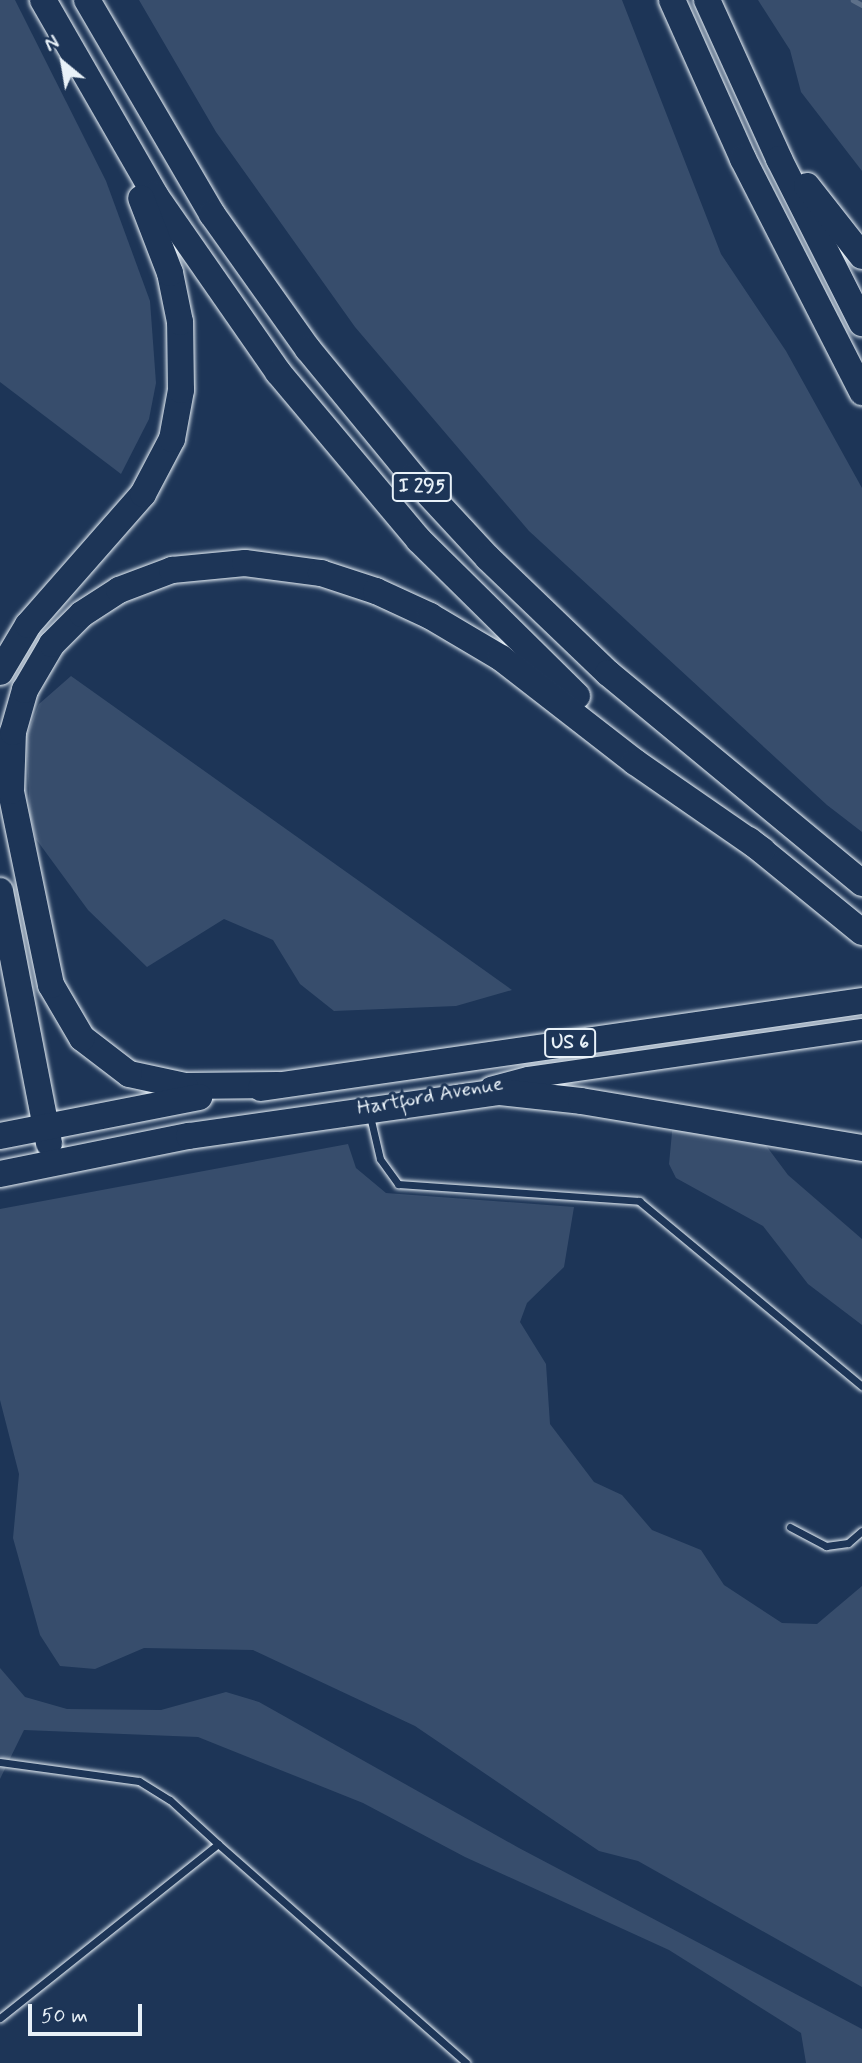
<!DOCTYPE html>
<html>
<head>
<meta charset="utf-8">
<style>
  body { margin:0 }
  #map { position:relative; width:862px; height:2063px; overflow:hidden; background:#1d3557; font-family:Mynerve,sans-serif }
  div>[style] { position:absolute }
  [style*='--x'] { left:calc(var(--x)*1px); top:calc(var(--y)*1px); width:calc(var(--w)*1px); rotate:calc(var(--a)*1deg) }
  .green>* { inset:0; background:#374d6c }
  .stream>* { height:4.5px; margin:-2.25px; padding:0 2.25px; transform-origin:2.25px; border-radius:2.25px; background:#5d7089 }
  .roads { filter:drop-shadow(0 0 2px #e8f1f8) drop-shadow(0 0 2px #e8f1f8) }
  .lane>* { height:7px; margin:-3.5px; padding:0 3.5px; transform-origin:3.5px; border-radius:3.5px; background:#1d3557 }
  .secondary>* { height:21px; margin:-10.5px; padding:0 10.5px; transform-origin:10.5px; border-radius:10.5px; background:#1d3557 }
  .highway>* { height:26px; margin:-13px; padding:0 13px; transform-origin:13px; border-radius:13px; background:#1d3557 }
  span { translate:-50% -50%; white-space:nowrap; text-align:center; line-height:1.15; -webkit-text-stroke:6px #1d3557; paint-order:stroke }
  .shield-label span { padding:2px 5px; background:#1d3557; border:2px solid; border-radius:5px; -webkit-text-stroke-width:0 }
  .shield-label { font-size:19px; color:#e8f1f8; font-weight:700 }
  .street-label { font-size:21px; color:#e8f1f8 }
  .north { position:absolute; left:28px; top:28px; width:70px; height:70px; -webkit-text-stroke:5px #1d3557; paint-order:stroke; rotate:330deg; font-size:19px; font-weight:700; line-height:28px; text-align:center; color:#e8f1f8 }
  .north::after { content:''; display:block; margin:auto; width:24px; height:32px; background:#e8f1f8; clip-path:polygon(50% 0,100% 100%,50% 72%,0 100%) }
  .scale { position:absolute; left:28px; top:2004px; width:114px; height:32px; box-sizing:border-box; border:4px solid #e8f1f8; border-top:0; padding-left:9px; font-size:21px; line-height:24px; white-space:nowrap; color:#e8f1f8; -webkit-text-stroke:5px #1d3557; paint-order:stroke }
</style>
</head>
<body>
<div id="map">
  <div class="green">
    <div style="clip-path:polygon(0 0,15px 0,106px 181px,150px 301px,156px 383px,149px 419px,121px 474px,0 382px)"></div>
    <div style="clip-path:polygon(139px 0,622px 0,721px 254px,786px 351px,862px 488px,862px 832px,827px 805px,529px 531px,355px 327px,216px 132px)"></div>
    <div style="clip-path:polygon(758px 0,862px 0,862px 171px,801px 92px,790px 50px)"></div>
    <div style="clip-path:polygon(71px 676px,512px 990px,456px 1006px,334px 1011px,300px 984px,273px 940px,224px 919px,147px 967px,88px 910px,36px 839px,30px 815px,26px 737px,39px 704px)"></div>
    <div style="clip-path:polygon(673px 1122px,758px 1135px,788px 1175px,862px 1239px,862px 1325px,808px 1284px,763px 1226px,676px 1178px,669px 1164px)"></div>
    <div style="clip-path:polygon(348px 1144px,356px 1168px,386px 1193px,574px 1207px,564px 1267px,527px 1303px,520px 1322px,546px 1364px,550px 1424px,594px 1482px,622px 1495px,652px 1530px,701px 1550px,724px 1585px,782px 1623px,817px 1624px,862px 1586px,862px 1987px,638px 1861px,599px 1851px,415px 1726px,253px 1650px,144px 1648px,95px 1669px,60px 1666px,40px 1635px,13px 1538px,19px 1474px,0 1400px,0 1209px)"></div>
    <div style="clip-path:polygon(0 1668px,25px 1697px,67px 1709px,161px 1710px,226px 1692px,259px 1702px,519px 1848px,862px 2029px,862px 2063px,806px 2063px,801px 2033px,669px 1950px,465px 1857px,363px 1803px,198px 1737px,24px 1730px,0 1779px)"></div>
  </div>
  <div class="stream">
    <div style="--x:853;--y:0;--w:10;--a:29"></div>
  </div>
  <div class="roads">
    <div class="lane">
      <div style="--x:370;--y:1116;--w:44;--a:76.9"></div>
      <div style="--x:380;--y:1159;--w:31;--a:54"></div>
      <div style="--x:398;--y:1184;--w:242;--a:4"></div>
      <div style="--x:639;--y:1201;--w:290;--a:39.7"></div>
      <div style="--x:790;--y:1527;--w:41;--a:27.8"></div>
      <div style="--x:826;--y:1546;--w:22;--a:-8"></div>
      <div style="--x:848;--y:1543;--w:18;--a:-41"></div>
      <div style="--x:0;--y:1762;--w:140;--a:7.8"></div>
      <div style="--x:139;--y:1781;--w:36;--a:32"></div>
      <div style="--x:170;--y:1800;--w:65;--a:42.5"></div>
      <div style="--x:0;--y:2018;--w:279;--a:-38.6"></div>
      <div style="--x:218;--y:1844;--w:331;--a:41.4"></div>
    </div>
    <div class="secondary">
      <div style="--x:490;--y:1087;--w:39;--a:-15"></div>
      <div style="--x:528;--y:1077;--w:337;--a:-8.2"></div>
    </div>
    <div class="highway">
      <div style="--x:43;--y:0;--w:225;--a:60.1"></div>
      <div style="--x:155;--y:195;--w:216;--a:55.2"></div>
      <div style="--x:278;--y:372;--w:219;--a:50"></div>
      <div style="--x:419;--y:540;--w:222;--a:44.6"></div>
      <div style="--x:87;--y:0;--w:248;--a:59.7"></div>
      <div style="--x:212;--y:214;--w:166;--a:54.6"></div>
      <div style="--x:308;--y:349;--w:166;--a:50.6"></div>
      <div style="--x:413;--y:477;--w:110;--a:47.2"></div>
      <div style="--x:488;--y:558;--w:166;--a:43.8"></div>
      <div style="--x:608;--y:673;--w:330;--a:39.6"></div>
      <div style="--x:672;--y:0;--w:174;--a:65.9"></div>
      <div style="--x:743;--y:159;--w:262;--a:62.9"></div>
      <div style="--x:707;--y:0;--w:175;--a:65.6"></div>
      <div style="--x:779;--y:159;--w:184;--a:63.2"></div>
      <div style="--x:807;--y:186;--w:89;--a:51.8"></div>
      <div style="--x:0;--y:672;--w:55;--a:-59.2"></div>
      <div style="--x:28;--y:625;--w:174;--a:-48.7"></div>
      <div style="--x:143;--y:494;--w:62;--a:-62.2"></div>
      <div style="--x:172;--y:439;--w:50;--a:-79.6"></div>
      <div style="--x:181;--y:390;--w:68;--a:-90.8"></div>
      <div style="--x:180;--y:322;--w:50;--a:-101.5"></div>
      <div style="--x:170;--y:273;--w:80;--a:-111.1"></div>
      <div style="--x:749;--y:840;--w:146;--a:39.2"></div>
      <div style="--x:0;--y:891;--w:257;--a:79"></div>
      <div style="--x:278;--y:1085;--w:93;--a:179.4"></div>
      <div style="--x:185;--y:1086;--w:57;--a:-167.9"></div>
      <div style="--x:129;--y:1074;--w:59;--a:-142.5"></div>
      <div style="--x:82;--y:1038;--w:61;--a:-120.3"></div>
      <div style="--x:51;--y:985;--w:198;--a:-101.7"></div>
      <div style="--x:11;--y:791;--w:59;--a:-88.1"></div>
      <div style="--x:13;--y:732;--w:44;--a:-74.1"></div>
      <div style="--x:25;--y:690;--w:53;--a:-59.6"></div>
      <div style="--x:52;--y:644;--w:42;--a:-45"></div>
      <div style="--x:82;--y:614;--w:44;--a:-33"></div>
      <div style="--x:119;--y:590;--w:57;--a:-20.7"></div>
      <div style="--x:172;--y:570;--w:73;--a:-5.5"></div>
      <div style="--x:245;--y:563;--w:77;--a:7.5"></div>
      <div style="--x:321;--y:573;--w:58;--a:18.1"></div>
      <div style="--x:376;--y:591;--w:60;--a:24.8"></div>
      <div style="--x:430;--y:616;--w:82;--a:30.6"></div>
      <div style="--x:501;--y:658;--w:170;--a:37.8"></div>
      <div style="--x:635;--y:762;--w:155;--a:34.7"></div>
      <div style="--x:261;--y:1088;--w:607;--a:-8.24"></div>
      <div style="--x:0;--y:1136;--w:203;--a:-11.1"></div>
      <div style="--x:0;--y:1174;--w:193;--a:-11.4"></div>
      <div style="--x:189;--y:1136;--w:314;--a:-8.1"></div>
      <div style="--x:500;--y:1092;--w:81;--a:6.3"></div>
      <div style="--x:581;--y:1101;--w:285;--a:9.5"></div>
    </div>
  </div>
  <div class="shield-label">
    <span style="left:422px;top:487px">I 295</span>
    <span style="left:570px;top:1043px">US 6</span>
  </div>
  <div class="street-label">
    <span style="left:430px;top:1096px;rotate:-10deg">Hartford Avenue</span>
  </div>
  <div class="north">N</div>
  <div class="scale">50 m</div>
</div>
</body>
</html>
